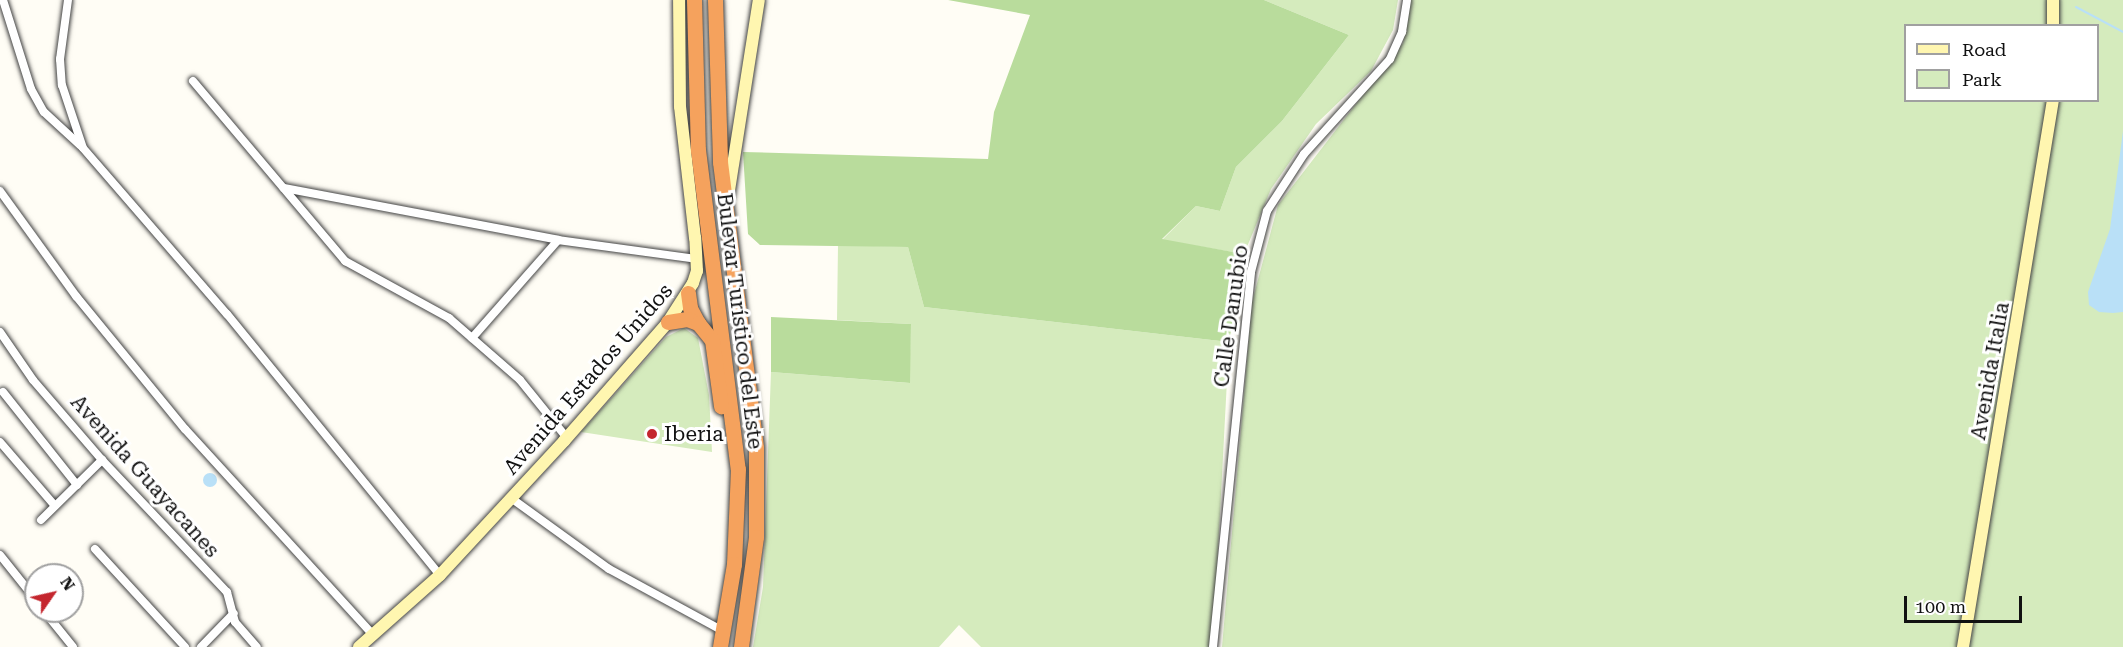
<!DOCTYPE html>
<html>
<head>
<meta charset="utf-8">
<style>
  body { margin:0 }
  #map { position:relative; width:2123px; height:647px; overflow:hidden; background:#fffdf5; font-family:"Roboto Serif",serif }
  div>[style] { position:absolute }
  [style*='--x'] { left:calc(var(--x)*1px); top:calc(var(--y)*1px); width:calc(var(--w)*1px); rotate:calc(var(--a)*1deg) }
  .green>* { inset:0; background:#d5ebbd }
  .forest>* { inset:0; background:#b9dc9c }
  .water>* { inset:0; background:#b9e0f7 }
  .round { border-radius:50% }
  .stream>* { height:2px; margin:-1px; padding:0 1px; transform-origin:1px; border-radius:1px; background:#b9e0f7 }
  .roads { filter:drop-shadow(0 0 2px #444) drop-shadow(0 0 2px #444) }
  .street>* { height:8px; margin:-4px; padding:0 4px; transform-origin:4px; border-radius:4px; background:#fff }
  .secondary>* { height:12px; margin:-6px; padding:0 6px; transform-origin:6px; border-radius:6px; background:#fff6b0 }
  .highway>* { height:15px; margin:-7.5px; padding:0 7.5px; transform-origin:7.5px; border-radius:7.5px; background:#f5a25d }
  .dots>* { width:16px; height:16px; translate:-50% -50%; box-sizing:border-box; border:3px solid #fff; border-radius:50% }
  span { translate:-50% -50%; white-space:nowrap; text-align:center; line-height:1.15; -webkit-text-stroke:6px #fff; paint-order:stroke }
  .street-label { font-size:21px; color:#111 }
  .poi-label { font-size:21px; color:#111 }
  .left { translate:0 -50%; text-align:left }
  .legend { position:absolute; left:1904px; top:24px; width:195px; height:78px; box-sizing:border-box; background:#fff; border:2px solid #a0a0a0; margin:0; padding:8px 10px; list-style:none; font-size:18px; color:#111 }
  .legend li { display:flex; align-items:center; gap:12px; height:30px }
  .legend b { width:30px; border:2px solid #a0a0a0 }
  .north { position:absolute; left:24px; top:563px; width:60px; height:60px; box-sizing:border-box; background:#fff; border:2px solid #a0a0a0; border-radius:50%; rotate:56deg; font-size:16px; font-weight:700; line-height:24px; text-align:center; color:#111 }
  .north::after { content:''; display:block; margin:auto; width:21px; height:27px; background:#c4262e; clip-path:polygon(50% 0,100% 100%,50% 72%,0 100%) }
  .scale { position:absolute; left:1904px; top:596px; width:118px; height:27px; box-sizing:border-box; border:3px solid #111; border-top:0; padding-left:8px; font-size:18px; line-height:21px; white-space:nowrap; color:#111; -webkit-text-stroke:4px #fff; paint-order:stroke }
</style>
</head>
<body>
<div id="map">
  <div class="green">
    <div style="clip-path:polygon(1264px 0,1398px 0,1393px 30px,1371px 71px,1316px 124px,1271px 189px,1244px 254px,1162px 240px,1196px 206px,1220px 211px,1236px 167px,1282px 121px,1349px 35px)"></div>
    <div style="clip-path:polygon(evenodd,1410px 0,2123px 0,2123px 647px,1222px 647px,1252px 302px,1278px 205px,1403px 43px,1410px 0,1906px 26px,2098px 26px,2098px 100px,1906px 100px,1906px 26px)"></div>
    <div style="clip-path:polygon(838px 245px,908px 247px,924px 307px,1229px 342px,1213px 647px,981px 647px,959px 625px,939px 647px,753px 647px,763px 587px,771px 372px,909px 383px,911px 324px,837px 320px)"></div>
    <div style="clip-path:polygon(684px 328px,698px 338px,709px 395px,712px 452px,581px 432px,666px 337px)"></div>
  </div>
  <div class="forest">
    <div style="clip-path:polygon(948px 0,1264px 0,1349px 35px,1282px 121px,1236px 167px,1220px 211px,1196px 206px,1162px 239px,1244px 254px,1229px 342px,924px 307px,908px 247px,760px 245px,748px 234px,743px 152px,988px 159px,994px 112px,1030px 15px)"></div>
    <div style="clip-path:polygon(771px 317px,911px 324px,910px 383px,771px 372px)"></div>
  </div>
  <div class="water">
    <div style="clip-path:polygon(2123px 131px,2123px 312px,2113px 313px,2099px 312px,2089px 305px,2088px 292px,2110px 229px)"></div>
    <div class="round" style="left:203px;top:473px;width:14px;height:14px"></div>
  </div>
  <div class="stream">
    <div style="--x:2076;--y:7;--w:53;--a:28"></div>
  </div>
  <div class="roads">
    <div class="street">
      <div style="--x:3;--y:0;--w:93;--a:72.5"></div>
      <div style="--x:31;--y:89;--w:26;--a:61"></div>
      <div style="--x:44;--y:112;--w:50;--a:42.6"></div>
      <div style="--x:68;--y:0;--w:60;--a:97.7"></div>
      <div style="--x:60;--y:59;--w:26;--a:86"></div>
      <div style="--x:62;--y:85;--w:66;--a:71.6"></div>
      <div style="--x:83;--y:148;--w:220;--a:49.1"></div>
      <div style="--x:227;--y:314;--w:337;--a:50.8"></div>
      <div style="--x:193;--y:81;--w:236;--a:49.8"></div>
      <div style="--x:345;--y:261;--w:119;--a:28.7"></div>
      <div style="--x:449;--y:318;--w:94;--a:41.1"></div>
      <div style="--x:520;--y:380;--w:75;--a:51"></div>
      <div style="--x:284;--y:188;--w:279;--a:10.7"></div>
      <div style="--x:558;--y:240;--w:139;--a:7.8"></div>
      <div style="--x:0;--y:191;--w:130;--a:54.1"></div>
      <div style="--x:76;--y:296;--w:172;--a:50.7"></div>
      <div style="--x:185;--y:429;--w:279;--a:47.6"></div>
      <div style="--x:0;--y:332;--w:58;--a:55.5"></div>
      <div style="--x:33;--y:380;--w:106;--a:49.2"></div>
      <div style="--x:102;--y:460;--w:182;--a:46.6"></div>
      <div style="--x:227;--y:592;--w:31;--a:75"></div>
      <div style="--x:235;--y:622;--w:33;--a:49"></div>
      <div style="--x:472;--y:338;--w:130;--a:-48.7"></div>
      <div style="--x:3;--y:392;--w:119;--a:51.5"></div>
      <div style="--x:0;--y:442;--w:84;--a:49.3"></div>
      <div style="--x:511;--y:498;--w:121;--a:35.9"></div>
      <div style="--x:609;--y:569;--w:130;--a:28.5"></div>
      <div style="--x:41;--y:520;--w:86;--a:-44.5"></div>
      <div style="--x:95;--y:549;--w:133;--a:47.4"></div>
      <div style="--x:0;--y:555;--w:58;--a:51.3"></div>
      <div style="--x:44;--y:611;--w:46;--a:51.1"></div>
      <div style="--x:201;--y:647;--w:47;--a:-45.9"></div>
      <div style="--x:1213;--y:647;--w:377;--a:-84.2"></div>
      <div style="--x:1251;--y:272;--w:63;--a:-75.3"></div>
      <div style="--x:1267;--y:211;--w:68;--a:-57"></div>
      <div style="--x:1304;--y:154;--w:128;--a:-47.8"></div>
      <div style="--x:1390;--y:59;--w:30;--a:-66"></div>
      <div style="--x:1402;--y:32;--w:32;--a:-81"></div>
    </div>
    <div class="secondary">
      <div style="--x:2053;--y:0;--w:26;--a:90"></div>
      <div style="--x:728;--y:197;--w:199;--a:-81.1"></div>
      <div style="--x:359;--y:647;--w:108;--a:-41.6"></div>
      <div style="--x:440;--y:575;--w:183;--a:-47.2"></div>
      <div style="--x:564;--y:441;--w:158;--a:-48.8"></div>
      <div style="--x:668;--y:322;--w:46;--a:-57.3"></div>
      <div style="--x:693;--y:283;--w:13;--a:-72"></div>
      <div style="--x:697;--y:271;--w:33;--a:-93"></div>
      <div style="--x:695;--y:238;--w:132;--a:-96.5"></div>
      <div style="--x:680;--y:107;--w:107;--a:-90.5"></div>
      <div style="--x:1963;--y:647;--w:554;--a:-80.66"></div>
    </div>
    <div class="highway">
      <div style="--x:694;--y:0;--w:150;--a:88.5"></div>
      <div style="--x:698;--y:150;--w:321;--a:82.9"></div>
      <div style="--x:738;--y:469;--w:95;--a:92.4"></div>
      <div style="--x:734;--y:564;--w:84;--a:99.6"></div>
      <div style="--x:715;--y:0;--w:162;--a:88.2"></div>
      <div style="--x:720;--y:162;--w:288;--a:82.8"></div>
      <div style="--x:756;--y:448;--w:89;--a:90"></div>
      <div style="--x:756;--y:537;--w:111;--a:97.8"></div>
      <div style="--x:688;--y:293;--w:15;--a:82"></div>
      <div style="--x:690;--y:308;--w:17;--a:62"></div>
      <div style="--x:668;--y:322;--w:19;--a:-9"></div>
      <div style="--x:687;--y:319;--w:12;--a:20"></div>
      <div style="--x:698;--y:323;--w:22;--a:51"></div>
      <div style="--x:712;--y:340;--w:67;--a:82.2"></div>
    </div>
  </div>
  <div class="dots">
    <div style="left:652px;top:434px;background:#c4262e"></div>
  </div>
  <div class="street-label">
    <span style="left:1231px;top:316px;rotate:-82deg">Calle Danubio</span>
    <span style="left:740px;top:321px;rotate:83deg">Bulevar Turístico del Este</span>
    <span style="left:1990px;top:371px;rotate:-80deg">Avenida Italia</span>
    <span style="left:588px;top:379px;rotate:-49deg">Avenida Estados Unidos</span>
    <span style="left:145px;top:476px;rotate:48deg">Avenida Guayacanes</span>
  </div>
  <div class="poi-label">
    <span class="left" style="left:664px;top:434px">Iberia</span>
  </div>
  <ul class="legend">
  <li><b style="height:8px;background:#fff6b0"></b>Road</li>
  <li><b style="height:16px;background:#d5ebbd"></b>Park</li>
  </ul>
  <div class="north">N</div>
  <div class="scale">100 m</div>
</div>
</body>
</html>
